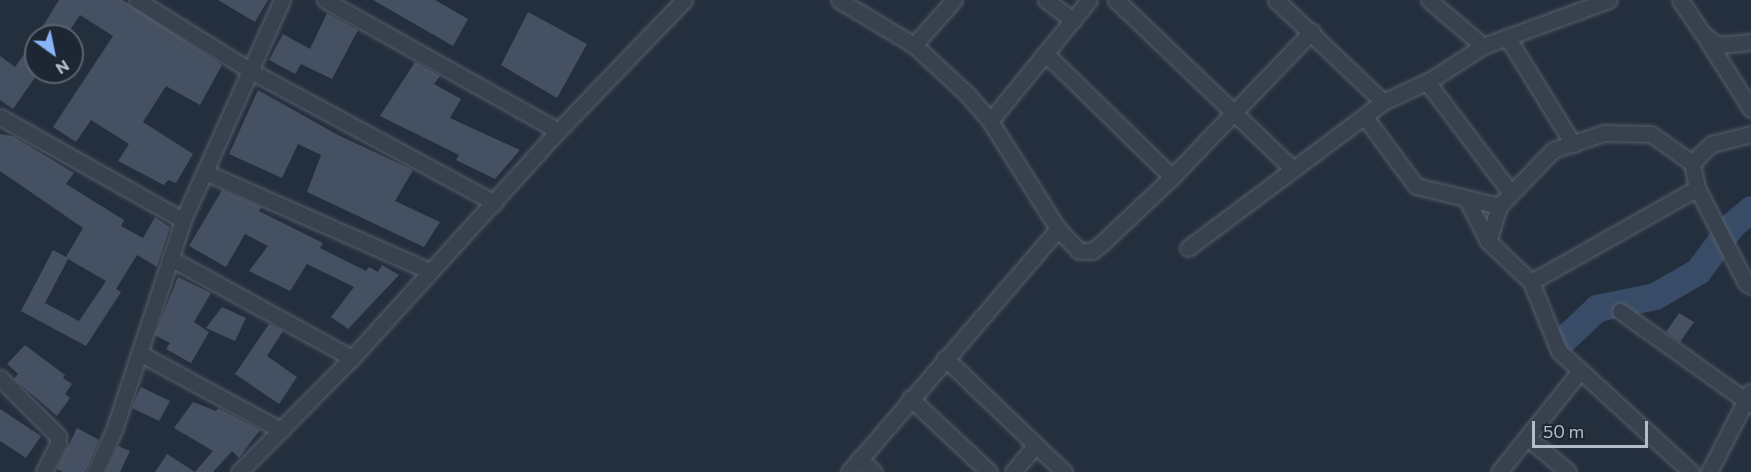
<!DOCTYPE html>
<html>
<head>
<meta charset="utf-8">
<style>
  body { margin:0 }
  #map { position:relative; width:1751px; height:472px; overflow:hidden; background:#242f3e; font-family:Commissioner,sans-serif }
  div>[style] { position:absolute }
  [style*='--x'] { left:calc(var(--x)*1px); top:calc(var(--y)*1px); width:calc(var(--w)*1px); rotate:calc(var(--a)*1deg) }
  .river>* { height:27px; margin:-13.5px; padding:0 13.5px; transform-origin:13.5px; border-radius:13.5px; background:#394c67 }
  .building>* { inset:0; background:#455162 }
  .roads { filter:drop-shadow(0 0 2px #565f6c) drop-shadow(0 0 2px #565f6c) }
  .street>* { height:15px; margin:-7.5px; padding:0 7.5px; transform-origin:7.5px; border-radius:7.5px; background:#38414e }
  span { translate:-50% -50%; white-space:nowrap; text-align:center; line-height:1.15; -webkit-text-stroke:4.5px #1d2633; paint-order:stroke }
  .north { position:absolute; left:24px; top:24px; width:60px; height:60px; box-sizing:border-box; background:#1d2633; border:2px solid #59626f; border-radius:50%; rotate:147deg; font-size:16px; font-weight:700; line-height:24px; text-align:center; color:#b4bcc9 }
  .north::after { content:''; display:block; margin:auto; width:21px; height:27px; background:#8ab4f8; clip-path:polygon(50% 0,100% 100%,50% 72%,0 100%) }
  .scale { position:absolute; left:1532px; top:421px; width:116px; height:27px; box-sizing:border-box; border:3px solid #b4bcc9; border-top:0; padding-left:8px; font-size:18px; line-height:21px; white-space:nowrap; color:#b4bcc9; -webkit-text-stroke:4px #1d2633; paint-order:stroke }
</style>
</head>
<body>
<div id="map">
  <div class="river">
    <div style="--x:1563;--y:340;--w:47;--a:-43.3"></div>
    <div style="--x:1597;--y:308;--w:59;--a:-11.7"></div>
    <div style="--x:1655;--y:296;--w:50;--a:-30.2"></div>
    <div style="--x:1698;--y:271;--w:57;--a:-53.5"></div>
    <div style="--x:1732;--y:225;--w:25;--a:-40"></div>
  </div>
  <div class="building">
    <div style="clip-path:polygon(59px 0,123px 0,222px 65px,200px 105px,166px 86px,143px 122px,193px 154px,176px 183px,168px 180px,164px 185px,118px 161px,129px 144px,91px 120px,76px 142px,53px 127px,113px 36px,80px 15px,66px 36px,37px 36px)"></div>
    <div style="clip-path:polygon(218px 0,268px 0,255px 22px)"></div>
    <div style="clip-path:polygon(373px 0,435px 0,468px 19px,453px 46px)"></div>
    <div style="clip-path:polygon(528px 12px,587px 44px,557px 98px,501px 65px)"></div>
    <div style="clip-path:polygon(327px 13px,358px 30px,332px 79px,301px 64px,295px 74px,269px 60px,283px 34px,310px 49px)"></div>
    <div style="clip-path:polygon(36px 38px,36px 76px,13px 109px,0 100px,0 56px,15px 67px)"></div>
    <div style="clip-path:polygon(415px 62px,440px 76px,434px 84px,461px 99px,450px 118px,520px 150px,495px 179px,456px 160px,459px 155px,380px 116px)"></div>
    <div style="clip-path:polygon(258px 90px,338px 135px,413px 170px,395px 201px,440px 222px,424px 247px,307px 192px,321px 155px,298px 144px,282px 178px,229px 154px)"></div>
    <div style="clip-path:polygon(evenodd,0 134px,13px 136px,74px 173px,66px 184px,124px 220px,121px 226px,143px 238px,155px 217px,170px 227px,157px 267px,137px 255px,116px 289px,121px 292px,86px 346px,21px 311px,53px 250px,66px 257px,83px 228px,0 171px,0 134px,68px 259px,106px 281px,79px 321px,45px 303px,68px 259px)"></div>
    <div style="clip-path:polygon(222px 190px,261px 207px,259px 211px,323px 243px,320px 248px,366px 271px,369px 267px,378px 272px,382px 265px,399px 275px,348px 329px,331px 317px,354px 287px,307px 264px,290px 291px,249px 271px,268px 246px,245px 234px,226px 267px,189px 246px)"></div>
    <div style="clip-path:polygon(178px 277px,211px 293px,194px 322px,209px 332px,191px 363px,166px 349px,170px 343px,155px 335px)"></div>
    <div style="clip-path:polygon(222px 307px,246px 318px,235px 341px,206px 328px)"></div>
    <div style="clip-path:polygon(1679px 313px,1694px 322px,1680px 342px,1666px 332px)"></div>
    <div style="clip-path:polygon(269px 324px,283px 331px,267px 356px,297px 377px,279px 404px,235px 374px)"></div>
    <div style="clip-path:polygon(25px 345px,65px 375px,63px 378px,72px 384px,65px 394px,70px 398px,57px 416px,14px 379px,18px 374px,7px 364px)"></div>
    <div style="clip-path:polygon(141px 387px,170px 401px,159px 421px,132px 408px)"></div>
    <div style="clip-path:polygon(193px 402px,216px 411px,218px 408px,260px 430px,239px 458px,232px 451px,213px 472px,155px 472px,167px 454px,195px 472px,213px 451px,174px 428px)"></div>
    <div style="clip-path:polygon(0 409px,41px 436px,26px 458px,0 441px)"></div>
    <div style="clip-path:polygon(77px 428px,99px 440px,85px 472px,63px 472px,57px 469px)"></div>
    <div style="clip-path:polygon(118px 446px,130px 451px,123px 466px,120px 472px,106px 472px)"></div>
  </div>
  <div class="roads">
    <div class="street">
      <div style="--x:137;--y:0;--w:134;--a:31.9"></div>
      <div style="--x:251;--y:71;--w:277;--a:28.4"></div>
      <div style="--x:325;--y:0;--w:267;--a:29.3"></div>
      <div style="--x:839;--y:0;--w:87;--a:31"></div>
      <div style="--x:914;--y:45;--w:71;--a:42.7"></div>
      <div style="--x:966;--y:93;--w:37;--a:49"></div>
      <div style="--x:990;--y:121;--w:128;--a:57.8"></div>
      <div style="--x:1058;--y:229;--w:30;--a:46"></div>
      <div style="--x:1079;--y:251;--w:13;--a:0"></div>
      <div style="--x:1092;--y:251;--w:11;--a:-38"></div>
      <div style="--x:1101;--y:244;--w:98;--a:-43.3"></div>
      <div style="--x:1172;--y:177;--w:202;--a:-46.2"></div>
      <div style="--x:1046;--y:0;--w:34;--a:37"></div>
      <div style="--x:1116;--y:0;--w:245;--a:43.7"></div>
      <div style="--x:1276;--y:0;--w:148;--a:43.6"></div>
      <div style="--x:1429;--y:0;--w:71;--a:40.4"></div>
      <div style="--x:1680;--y:0;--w:40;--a:56"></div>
      <div style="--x:1702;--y:33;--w:19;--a:39"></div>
      <div style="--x:1717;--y:45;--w:34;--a:-5"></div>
      <div style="--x:1507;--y:37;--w:126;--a:58.3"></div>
      <div style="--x:1707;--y:40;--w:82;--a:57.5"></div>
      <div style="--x:914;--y:45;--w:60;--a:-48.4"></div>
      <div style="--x:1045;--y:53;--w:177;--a:44.3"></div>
      <div style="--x:1427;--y:82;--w:139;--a:52.9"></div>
      <div style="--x:1364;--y:116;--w:87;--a:53.4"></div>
      <div style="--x:1416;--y:186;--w:85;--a:13.5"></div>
      <div style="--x:1499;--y:206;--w:37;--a:107"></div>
      <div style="--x:1488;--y:241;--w:59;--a:43.6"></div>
      <div style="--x:1531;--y:282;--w:191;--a:-29.5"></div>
      <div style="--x:0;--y:117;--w:210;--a:29.4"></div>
      <div style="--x:990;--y:121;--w:156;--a:-50.7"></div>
      <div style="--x:1751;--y:134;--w:41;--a:166"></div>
      <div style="--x:1711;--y:144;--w:27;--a:135"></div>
      <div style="--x:1692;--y:163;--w:25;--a:79"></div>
      <div style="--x:1697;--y:188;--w:107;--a:62.7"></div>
      <div style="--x:1746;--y:283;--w:6;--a:31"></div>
      <div style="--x:205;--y:172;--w:245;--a:23.8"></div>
      <div style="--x:1466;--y:198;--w:48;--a:62.9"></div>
      <div style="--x:1499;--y:206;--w:78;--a:-46"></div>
      <div style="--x:1553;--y:150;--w:54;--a:-18.4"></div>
      <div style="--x:1604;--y:133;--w:47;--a:1.2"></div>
      <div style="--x:1651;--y:134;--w:50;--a:35.3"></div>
      <div style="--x:1188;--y:248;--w:244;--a:-36.8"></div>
      <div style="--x:1383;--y:102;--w:54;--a:-25.1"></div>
      <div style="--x:1432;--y:79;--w:61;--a:-32.9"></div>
      <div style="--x:1483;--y:46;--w:134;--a:-20.1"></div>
      <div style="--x:170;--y:258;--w:208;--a:28.8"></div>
      <div style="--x:1531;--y:282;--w:74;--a:67.9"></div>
      <div style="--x:1559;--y:351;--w:179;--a:42.5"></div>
      <div style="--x:1620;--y:311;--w:161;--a:35.4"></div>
      <div style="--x:139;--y:353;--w:162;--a:28.5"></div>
      <div style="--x:945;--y:358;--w:165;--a:43.8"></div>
      <div style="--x:0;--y:378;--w:82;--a:45"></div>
      <div style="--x:58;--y:436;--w:8;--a:90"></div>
      <div style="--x:58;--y:444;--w:31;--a:117"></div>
      <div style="--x:910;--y:398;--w:108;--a:43.1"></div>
      <div style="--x:1527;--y:437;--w:54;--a:40.5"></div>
      <div style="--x:859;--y:459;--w:20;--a:41"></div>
      <div style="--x:95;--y:472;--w:46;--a:-65.7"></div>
      <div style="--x:114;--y:430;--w:221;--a:-71.8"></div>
      <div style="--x:183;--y:220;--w:241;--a:-65.8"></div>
      <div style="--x:239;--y:472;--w:161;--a:-45.3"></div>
      <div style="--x:352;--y:358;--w:307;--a:-47.8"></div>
      <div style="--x:558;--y:131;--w:182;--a:-46.1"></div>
      <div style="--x:849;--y:472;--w:321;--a:-49.3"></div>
      <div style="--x:1013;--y:472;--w:35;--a:-50"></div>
      <div style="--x:1499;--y:472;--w:129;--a:-51.3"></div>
      <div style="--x:1709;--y:472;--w:90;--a:-62.9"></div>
    </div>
  </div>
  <div class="north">N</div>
  <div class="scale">50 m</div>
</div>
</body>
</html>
